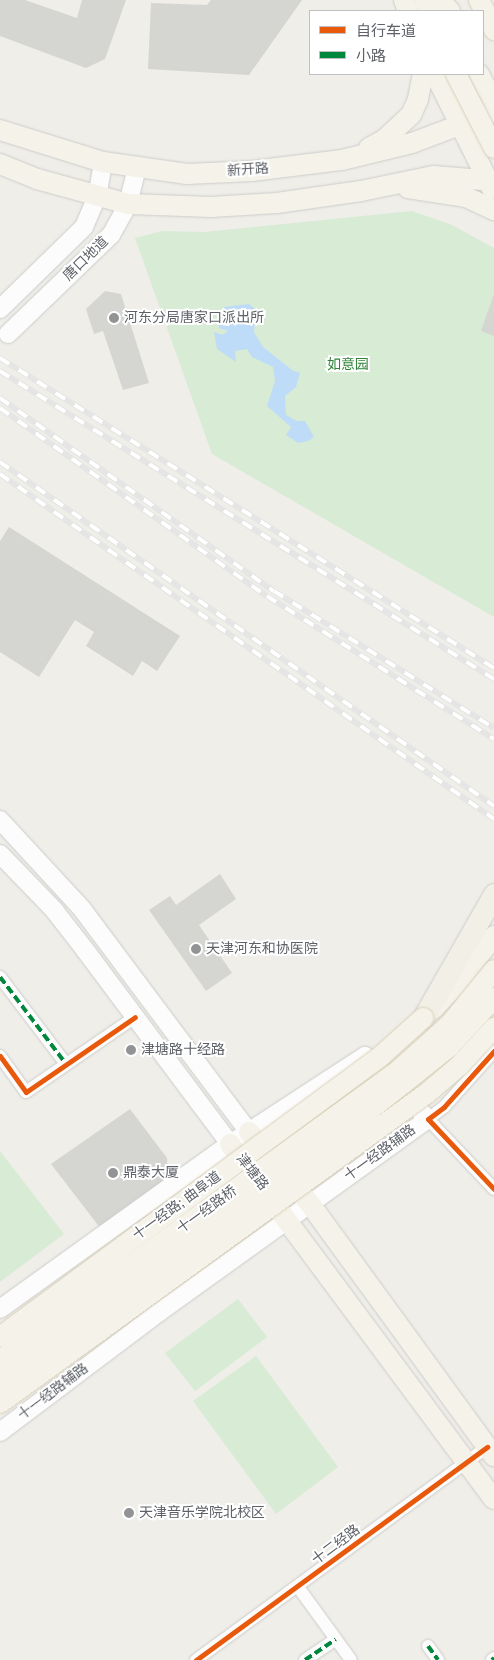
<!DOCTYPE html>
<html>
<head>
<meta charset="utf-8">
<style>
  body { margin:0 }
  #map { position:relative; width:494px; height:1660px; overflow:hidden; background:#efeee9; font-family:"Varela Round","Noto Sans SC",sans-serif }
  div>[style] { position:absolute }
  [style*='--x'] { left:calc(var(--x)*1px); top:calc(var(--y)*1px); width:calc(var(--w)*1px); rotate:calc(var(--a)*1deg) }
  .green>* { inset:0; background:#d7ebd5 }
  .water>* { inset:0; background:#bedcf8 }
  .building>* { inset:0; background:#d5d5d2 }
  .roads { filter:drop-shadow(0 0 1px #cccccb) drop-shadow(0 0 1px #cccccb) }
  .minor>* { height:12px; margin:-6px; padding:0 6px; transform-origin:6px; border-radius:6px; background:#fdfcfc }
  .secondary>* { height:18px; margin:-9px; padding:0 9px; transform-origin:9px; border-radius:9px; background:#fdfcfc }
  .primary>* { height:20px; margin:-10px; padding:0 10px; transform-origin:10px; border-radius:10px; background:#f4f2e9 }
  .trunk>* { height:21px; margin:-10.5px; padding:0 10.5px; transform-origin:10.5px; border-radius:10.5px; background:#f2f0e6 }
  .rail>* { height:5.5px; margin-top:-2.75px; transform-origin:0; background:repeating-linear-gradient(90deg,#fff 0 11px,#e4e5e4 0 22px); box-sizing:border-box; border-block:1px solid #e4e5e4 }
  .bridges { filter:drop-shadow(0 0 1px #d8d0b6) drop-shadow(0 0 1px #d8d0b6) }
  .primary-bridge>* { height:20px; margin:-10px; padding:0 10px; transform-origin:10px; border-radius:10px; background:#f4f2e9 }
  .quiet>* { height:4px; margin-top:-2px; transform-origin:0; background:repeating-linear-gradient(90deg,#00873e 0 8px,transparent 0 12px) }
  .cycleway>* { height:5px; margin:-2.5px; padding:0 2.5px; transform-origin:2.5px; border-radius:2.5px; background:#e8590c }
  .dots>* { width:14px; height:14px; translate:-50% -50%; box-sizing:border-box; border:2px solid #fff; border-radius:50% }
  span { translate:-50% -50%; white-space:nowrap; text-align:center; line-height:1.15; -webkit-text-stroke:4px #fff; paint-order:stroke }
  .street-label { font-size:14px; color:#5e6268 }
  .poi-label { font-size:14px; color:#5e6268 }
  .left { translate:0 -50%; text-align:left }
  .park-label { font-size:14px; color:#308439 }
  .legend { position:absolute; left:309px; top:10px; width:175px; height:65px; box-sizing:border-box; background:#fff; border:1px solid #bfc0c3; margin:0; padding:6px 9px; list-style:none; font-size:15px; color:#5e6268 }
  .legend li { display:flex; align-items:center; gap:10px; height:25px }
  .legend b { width:25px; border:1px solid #bfc0c3 }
</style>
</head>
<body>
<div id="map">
  <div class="green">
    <div style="clip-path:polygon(412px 211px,452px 225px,494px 248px,494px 617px,212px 454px,135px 238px,162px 231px,204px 232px)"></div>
    <div style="clip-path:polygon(0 1151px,64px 1234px,0 1282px)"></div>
    <div style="clip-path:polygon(238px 1299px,267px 1337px,195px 1391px,165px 1353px)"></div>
    <div style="clip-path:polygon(256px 1356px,338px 1467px,276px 1514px,193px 1401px)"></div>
  </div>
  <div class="water">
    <div style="clip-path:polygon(249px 304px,256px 310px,254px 332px,263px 347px,292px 370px,300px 373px,296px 387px,285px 396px,286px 415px,297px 421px,305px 421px,314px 437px,308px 441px,298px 443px,286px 435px,291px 427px,267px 406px,275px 381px,273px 367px,252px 357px,247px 349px,235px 351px,236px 362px,217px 349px,214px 332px,222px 335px,228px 331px,219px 328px,218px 322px,224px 307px)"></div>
  </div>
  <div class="building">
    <div style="clip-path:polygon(0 0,25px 0,77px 18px,82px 0,126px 0,105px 59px,86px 68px,0 36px)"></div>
    <div style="clip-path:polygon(211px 0,302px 0,249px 75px,148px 69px,151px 3px,207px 5px)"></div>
    <div style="clip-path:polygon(105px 291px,121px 294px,149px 383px,123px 390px,103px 331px,94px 334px,86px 309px)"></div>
    <div style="clip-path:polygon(494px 294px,494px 336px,481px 331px)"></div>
    <div style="clip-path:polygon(9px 527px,180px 636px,157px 671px,142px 661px,133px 676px,86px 646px,94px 632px,75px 620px,39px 677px,0 652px,0 541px)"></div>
    <div style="clip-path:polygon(220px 874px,236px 899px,199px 925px,232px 973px,206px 991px,149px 910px,170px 896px,176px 905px)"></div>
    <div style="clip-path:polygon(130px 1109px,167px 1158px,168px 1177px,162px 1186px,101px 1229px,51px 1164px)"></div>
  </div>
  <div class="roads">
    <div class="minor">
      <div style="--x:0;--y:977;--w:109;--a:52.8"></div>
      <div style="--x:494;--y:1051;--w:75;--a:131.8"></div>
      <div style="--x:444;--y:1107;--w:20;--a:143"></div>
      <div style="--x:428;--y:1119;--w:96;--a:46.7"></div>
      <div style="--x:0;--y:1056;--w:44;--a:54.2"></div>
      <div style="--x:26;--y:1092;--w:132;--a:-34.5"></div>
      <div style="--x:298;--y:1587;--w:90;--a:54"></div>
      <div style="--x:428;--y:1646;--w:17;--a:54"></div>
      <div style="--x:196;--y:1660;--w:361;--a:-36.2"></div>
      <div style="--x:305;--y:1660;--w:37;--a:-34"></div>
      <div style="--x:492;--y:1660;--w:3;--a:-45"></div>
    </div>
    <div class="secondary">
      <div style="--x:0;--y:309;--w:117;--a:-44.3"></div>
      <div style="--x:84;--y:227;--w:33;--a:-67"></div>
      <div style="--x:97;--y:197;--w:36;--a:-80"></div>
      <div style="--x:8;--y:334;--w:143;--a:-43.9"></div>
      <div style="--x:111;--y:235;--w:35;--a:-61"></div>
      <div style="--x:128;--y:204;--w:37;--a:-76"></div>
      <div style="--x:0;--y:820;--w:121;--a:47.3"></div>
      <div style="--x:82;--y:909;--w:279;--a:53.2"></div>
      <div style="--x:0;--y:854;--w:78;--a:46"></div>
      <div style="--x:54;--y:910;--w:51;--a:52.2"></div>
      <div style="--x:85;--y:950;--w:242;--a:53.2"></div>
      <div style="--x:0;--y:1309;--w:283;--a:-35.7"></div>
      <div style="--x:230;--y:1144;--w:161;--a:-33.1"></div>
      <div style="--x:365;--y:1056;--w:89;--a:45"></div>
      <div style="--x:428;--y:1119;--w:332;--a:144.3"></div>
      <div style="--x:158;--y:1313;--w:198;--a:143"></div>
    </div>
    <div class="primary">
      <div style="--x:404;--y:0;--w:12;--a:70"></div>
      <div style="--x:425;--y:0;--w:12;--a:70"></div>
      <div style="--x:440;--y:0;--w:15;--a:48"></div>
      <div style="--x:435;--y:74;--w:128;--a:63.6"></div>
      <div style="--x:479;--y:74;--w:34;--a:63"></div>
      <div style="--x:0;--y:130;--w:108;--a:17.3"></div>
      <div style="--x:103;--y:162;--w:85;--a:8.1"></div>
      <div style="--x:187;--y:174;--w:65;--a:-2.6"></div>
      <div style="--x:252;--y:171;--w:91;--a:-7"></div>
      <div style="--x:342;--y:160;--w:72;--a:-13.7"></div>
      <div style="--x:412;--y:143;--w:88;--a:-20.7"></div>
      <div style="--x:369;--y:148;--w:18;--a:-29"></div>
      <div style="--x:385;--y:139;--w:35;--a:-43"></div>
      <div style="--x:411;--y:115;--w:17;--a:-66"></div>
      <div style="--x:418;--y:99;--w:25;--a:-79"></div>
      <div style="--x:0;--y:164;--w:40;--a:22"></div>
      <div style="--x:37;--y:179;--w:94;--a:15.4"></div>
      <div style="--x:128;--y:204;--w:83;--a:2.1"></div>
      <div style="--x:211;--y:207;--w:66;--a:-3.5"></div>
      <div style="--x:277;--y:203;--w:85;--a:-8.1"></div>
      <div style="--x:361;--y:191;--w:75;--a:-11.6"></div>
      <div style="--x:434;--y:176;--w:60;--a:4.8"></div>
      <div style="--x:408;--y:188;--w:59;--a:8.8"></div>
      <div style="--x:466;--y:197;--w:31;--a:25"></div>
      <div style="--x:433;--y:1009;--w:33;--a:-46"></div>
      <div style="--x:456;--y:985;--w:62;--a:-52.2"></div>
      <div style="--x:249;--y:1132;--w:94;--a:49.7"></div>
      <div style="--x:310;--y:1204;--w:312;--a:53.9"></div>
      <div style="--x:230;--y:1144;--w:442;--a:53.4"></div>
    </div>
    <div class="trunk">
      <div style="--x:423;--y:1018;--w:143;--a:-60.2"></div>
    </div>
  </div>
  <div class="rail">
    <div style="--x:0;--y:358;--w:583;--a:32.11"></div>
    <div style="--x:0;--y:371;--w:582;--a:31.94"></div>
    <div style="--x:0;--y:398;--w:335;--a:35.2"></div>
    <div style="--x:274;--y:591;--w:259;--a:31.9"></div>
    <div style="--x:0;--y:408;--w:327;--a:35.2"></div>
    <div style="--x:267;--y:596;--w:268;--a:32.2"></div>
    <div style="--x:0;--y:462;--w:602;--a:34.85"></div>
    <div style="--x:0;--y:474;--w:603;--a:34.93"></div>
  </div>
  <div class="bridges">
    <div class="primary-bridge">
      <div style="--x:479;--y:0;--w:34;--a:63"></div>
      <div style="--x:456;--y:74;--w:83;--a:62.8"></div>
      <div style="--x:0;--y:1337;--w:473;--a:-36.4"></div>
      <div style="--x:381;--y:1056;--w:57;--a:-42.1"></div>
      <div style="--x:0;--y:1360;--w:493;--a:-36"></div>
      <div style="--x:399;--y:1070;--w:70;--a:-42.1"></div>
      <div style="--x:451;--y:1023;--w:68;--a:-50.9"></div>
      <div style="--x:0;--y:1380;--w:440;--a:-36"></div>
      <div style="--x:356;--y:1121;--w:119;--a:-38.5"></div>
      <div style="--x:449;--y:1047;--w:67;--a:-47.4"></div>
      <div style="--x:0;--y:1403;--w:526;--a:-35.96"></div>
      <div style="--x:426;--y:1094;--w:43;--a:-40.3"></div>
      <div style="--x:459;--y:1066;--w:52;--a:-47.4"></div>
    </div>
  </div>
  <div class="quiet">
    <div style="--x:0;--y:977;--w:109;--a:52.8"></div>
    <div style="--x:428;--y:1646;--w:17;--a:54"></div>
    <div style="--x:305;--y:1660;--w:37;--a:-34"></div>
    <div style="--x:492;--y:1660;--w:3;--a:-45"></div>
  </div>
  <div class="cycleway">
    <div style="--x:494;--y:1051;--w:75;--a:131.8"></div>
    <div style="--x:444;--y:1107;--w:20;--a:143"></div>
    <div style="--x:428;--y:1119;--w:96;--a:46.7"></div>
    <div style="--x:0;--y:1056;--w:44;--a:54.2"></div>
    <div style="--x:26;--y:1092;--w:132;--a:-34.5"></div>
    <div style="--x:196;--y:1660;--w:361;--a:-36.2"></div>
  </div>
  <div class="dots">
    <div style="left:114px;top:318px;background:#919395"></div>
    <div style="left:196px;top:949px;background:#919395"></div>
    <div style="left:131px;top:1050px;background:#919395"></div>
    <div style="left:113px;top:1173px;background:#919395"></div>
    <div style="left:129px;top:1513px;background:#919395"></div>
  </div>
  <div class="street-label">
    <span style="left:248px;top:170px;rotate:-4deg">新开路</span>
    <span style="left:86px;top:259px;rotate:-44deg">唐口地道</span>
    <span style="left:380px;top:1153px;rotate:-36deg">十一经路辅路</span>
    <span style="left:252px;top:1172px;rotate:52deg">津塘路</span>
    <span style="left:177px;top:1206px;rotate:-36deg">十一经路; 曲阜道</span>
    <span style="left:207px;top:1210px;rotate:-36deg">十一经路桥</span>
    <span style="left:53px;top:1392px;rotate:-37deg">十一经路辅路</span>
    <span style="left:336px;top:1545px;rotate:-37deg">十二经路</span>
  </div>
  <div class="poi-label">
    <span class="left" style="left:124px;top:318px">河东分局唐家口派出所</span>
    <span class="left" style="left:206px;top:949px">天津河东和协医院</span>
    <span class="left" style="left:141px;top:1050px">津塘路十经路</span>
    <span class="left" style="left:123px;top:1173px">鼎泰大厦</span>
    <span class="left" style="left:139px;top:1513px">天津音乐学院北校区</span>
  </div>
  <div class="park-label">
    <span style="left:348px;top:365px">如意园</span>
  </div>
  <ul class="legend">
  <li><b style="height:6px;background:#e8590c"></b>自行车道</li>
  <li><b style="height:6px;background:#00873e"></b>小路</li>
  </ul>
</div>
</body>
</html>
